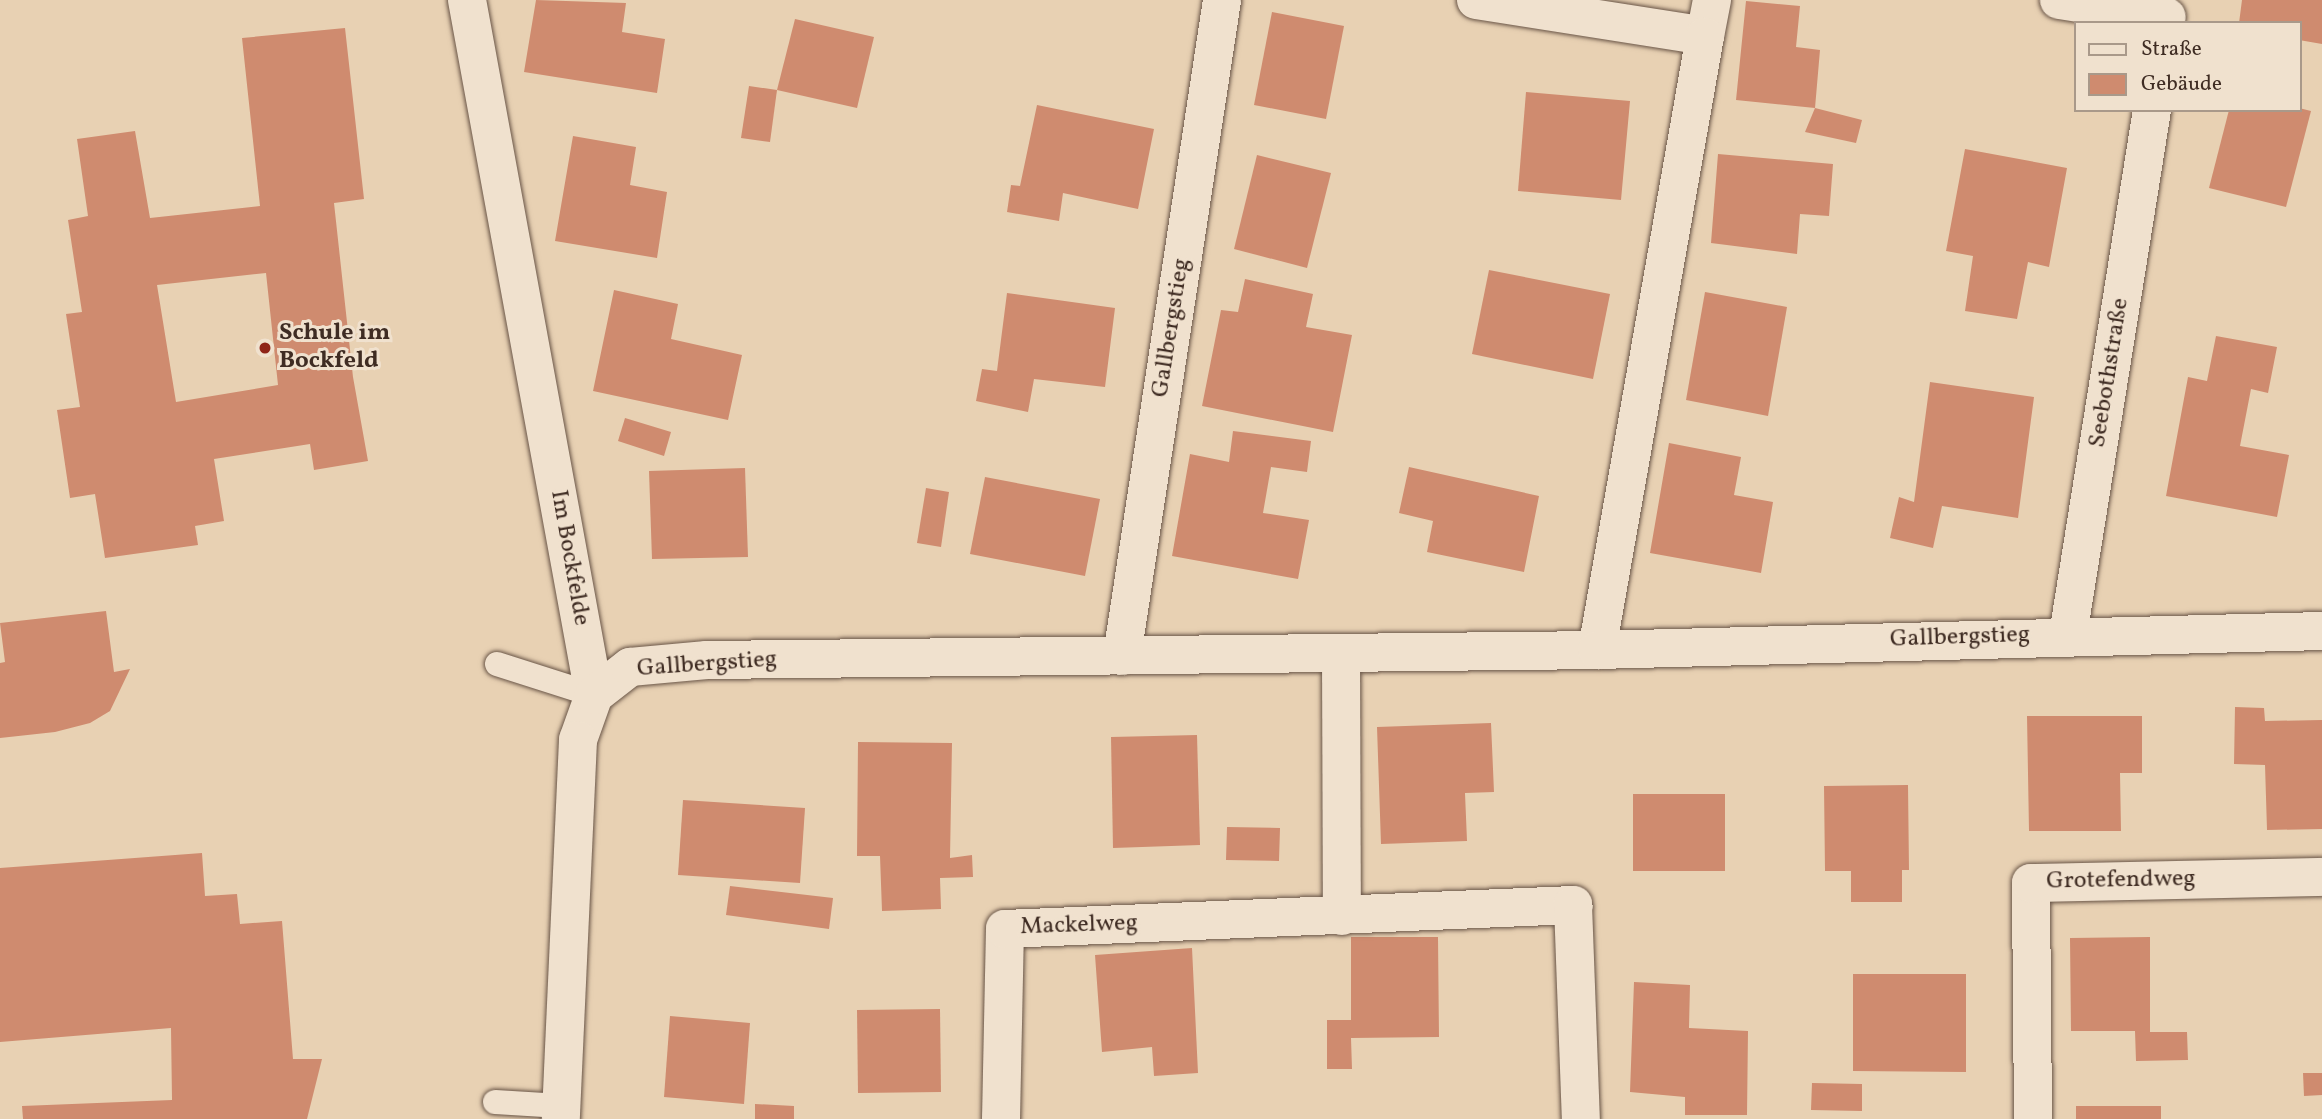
<!DOCTYPE html>
<html>
<head>
<meta charset="utf-8">
<style>
  body { margin:0 }
  #map { position:relative; width:2322px; height:1119px; overflow:hidden; background:#e8d1b3; font-family:Vollkorn,serif }
  div>[style] { position:absolute }
  [style*='--x'] { left:calc(var(--x)*1px); top:calc(var(--y)*1px); width:calc(var(--w)*1px); rotate:calc(var(--a)*1deg) }
  .building>* { inset:0; background:#cf8b6f }
  .roads { filter:drop-shadow(0 0 2px #695547) drop-shadow(0 0 2px #695547) }
  .lane>* { height:24px; margin:-12px; padding:0 12px; transform-origin:12px; border-radius:12px; background:#f0e1ce }
  .street>* { height:38px; margin:-19px; padding:0 19px; transform-origin:19px; border-radius:19px; background:#f0e1ce }
  .dots>* { width:19px; height:19px; translate:-50% -50%; box-sizing:border-box; border:4px solid #f0e1ce; border-radius:50% }
  span { translate:-50% -50%; white-space:nowrap; text-align:center; line-height:1.15; -webkit-text-stroke:6px #f0e1ce; paint-order:stroke }
  .street-label { font-size:24px; color:#3f2c23 }
  .poi-label { font-size:24px; color:#3f2c23; font-weight:700 }
  .left { translate:0 -50%; text-align:left }
  .legend { position:absolute; left:2074px; top:21px; width:228px; height:91px; box-sizing:border-box; background:#f0e1ce; border:2px solid #a9998a; margin:0; padding:9px 12px; list-style:none; font-size:21px; color:#3f2c23 }
  .legend li { display:flex; align-items:center; gap:14px; height:35px }
  .legend b { width:35px; border:2px solid #a9998a }
</style>
</head>
<body>
<div id="map">
  <div class="building">
    <div style="clip-path:polygon(536px 0,626px 3px,622px 32px,665px 39px,657px 93px,524px 72px)"></div>
    <div style="clip-path:polygon(2242px 0,2322px 0,2322px 44px,2299px 40px,2299px 23px,2239px 23px)"></div>
    <div style="clip-path:polygon(1746px 1px,1800px 6px,1796px 47px,1820px 50px,1815px 108px,1736px 100px)"></div>
    <div style="clip-path:polygon(1272px 12px,1344px 26px,1326px 119px,1254px 105px)"></div>
    <div style="clip-path:polygon(795px 19px,874px 37px,857px 108px,777px 90px)"></div>
    <div style="clip-path:polygon(evenodd,345px 28px,364px 199px,334px 203px,353px 377px,368px 461px,314px 470px,310px 444px,214px 459px,224px 521px,195px 526px,198px 545px,105px 558px,95px 494px,70px 498px,57px 410px,80px 407px,66px 314px,82px 312px,68px 220px,88px 216px,77px 139px,135px 131px,150px 218px,260px 206px,242px 38px,345px 28px,266px 273px,278px 385px,176px 402px,157px 285px,266px 273px)"></div>
    <div style="clip-path:polygon(749px 86px,777px 90px,770px 142px,741px 138px)"></div>
    <div style="clip-path:polygon(1526px 92px,1630px 101px,1621px 200px,1518px 191px)"></div>
    <div style="clip-path:polygon(1037px 105px,1154px 129px,1138px 209px,1063px 193px,1059px 221px,1007px 212px,1011px 185px,1020px 186px)"></div>
    <div style="clip-path:polygon(1815px 108px,1862px 120px,1856px 143px,1805px 132px)"></div>
    <div style="clip-path:polygon(2299px 108px,2311px 111px,2286px 207px,2209px 188px,2229px 110px)"></div>
    <div style="clip-path:polygon(573px 136px,636px 147px,630px 185px,667px 192px,657px 258px,555px 241px)"></div>
    <div style="clip-path:polygon(1965px 149px,2067px 168px,2049px 267px,2028px 262px,2017px 319px,1965px 311px,1973px 256px,1946px 251px)"></div>
    <div style="clip-path:polygon(1718px 154px,1833px 164px,1829px 216px,1800px 214px,1797px 254px,1711px 243px)"></div>
    <div style="clip-path:polygon(1257px 155px,1331px 173px,1307px 268px,1234px 249px)"></div>
    <div style="clip-path:polygon(1489px 270px,1610px 294px,1593px 379px,1472px 354px)"></div>
    <div style="clip-path:polygon(1245px 279px,1313px 294px,1306px 327px,1352px 335px,1333px 432px,1202px 406px,1221px 310px,1238px 312px)"></div>
    <div style="clip-path:polygon(614px 290px,678px 304px,671px 339px,742px 355px,728px 420px,593px 391px)"></div>
    <div style="clip-path:polygon(1705px 292px,1787px 307px,1768px 416px,1686px 400px)"></div>
    <div style="clip-path:polygon(1007px 293px,1115px 308px,1105px 387px,1034px 379px,1028px 412px,976px 401px,982px 369px,997px 371px)"></div>
    <div style="clip-path:polygon(2216px 336px,2277px 347px,2268px 393px,2251px 389px,2240px 446px,2289px 455px,2277px 517px,2166px 496px,2188px 377px,2207px 381px)"></div>
    <div style="clip-path:polygon(1930px 382px,2034px 397px,2018px 518px,1942px 506px,1933px 548px,1890px 538px,1899px 497px,1914px 502px)"></div>
    <div style="clip-path:polygon(625px 418px,671px 432px,664px 456px,618px 441px)"></div>
    <div style="clip-path:polygon(1233px 431px,1311px 441px,1307px 472px,1271px 467px,1263px 513px,1309px 520px,1298px 579px,1172px 556px,1190px 454px,1229px 462px)"></div>
    <div style="clip-path:polygon(1669px 443px,1741px 457px,1734px 495px,1773px 502px,1761px 573px,1650px 553px)"></div>
    <div style="clip-path:polygon(1409px 467px,1539px 496px,1524px 572px,1427px 552px,1433px 521px,1399px 513px)"></div>
    <div style="clip-path:polygon(745px 468px,748px 557px,652px 559px,649px 471px)"></div>
    <div style="clip-path:polygon(985px 477px,1100px 499px,1085px 576px,970px 554px)"></div>
    <div style="clip-path:polygon(926px 488px,949px 492px,941px 547px,917px 543px)"></div>
    <div style="clip-path:polygon(106px 611px,114px 672px,130px 669px,110px 711px,90px 723px,55px 732px,0 738px,0 663px,5px 662px,0 623px)"></div>
    <div style="clip-path:polygon(2235px 707px,2264px 708px,2265px 721px,2322px 720px,2322px 829px,2267px 830px,2265px 765px,2234px 764px)"></div>
    <div style="clip-path:polygon(2027px 716px,2142px 716px,2142px 773px,2120px 773px,2121px 831px,2029px 831px)"></div>
    <div style="clip-path:polygon(1491px 723px,1494px 792px,1465px 793px,1467px 841px,1381px 844px,1377px 727px)"></div>
    <div style="clip-path:polygon(1197px 735px,1200px 845px,1113px 848px,1111px 737px)"></div>
    <div style="clip-path:polygon(858px 742px,952px 743px,950px 858px,972px 855px,973px 877px,940px 878px,941px 909px,882px 911px,880px 856px,857px 856px)"></div>
    <div style="clip-path:polygon(1908px 785px,1909px 870px,1902px 870px,1902px 902px,1851px 902px,1851px 871px,1825px 871px,1824px 786px)"></div>
    <div style="clip-path:polygon(1633px 794px,1725px 794px,1725px 871px,1633px 871px)"></div>
    <div style="clip-path:polygon(683px 800px,805px 808px,800px 883px,678px 875px)"></div>
    <div style="clip-path:polygon(1227px 827px,1280px 828px,1279px 861px,1226px 860px)"></div>
    <div style="clip-path:polygon(202px 853px,205px 896px,237px 894px,240px 924px,282px 921px,293px 1059px,322px 1059px,307px 1119px,23px 1119px,22px 1106px,172px 1100px,171px 1028px,0 1042px,0 868px)"></div>
    <div style="clip-path:polygon(730px 886px,833px 898px,829px 929px,726px 915px)"></div>
    <div style="clip-path:polygon(1351px 937px,1438px 937px,1439px 1037px,1351px 1038px,1352px 1069px,1327px 1069px,1327px 1020px,1351px 1020px)"></div>
    <div style="clip-path:polygon(2150px 937px,2150px 1032px,2187px 1032px,2188px 1060px,2136px 1061px,2135px 1031px,2071px 1031px,2070px 938px)"></div>
    <div style="clip-path:polygon(1192px 948px,1198px 1073px,1154px 1076px,1152px 1047px,1102px 1052px,1095px 955px)"></div>
    <div style="clip-path:polygon(1853px 974px,1966px 974px,1966px 1072px,1853px 1071px)"></div>
    <div style="clip-path:polygon(1634px 982px,1690px 985px,1689px 1028px,1748px 1031px,1747px 1115px,1685px 1115px,1685px 1097px,1630px 1092px)"></div>
    <div style="clip-path:polygon(940px 1009px,941px 1092px,858px 1093px,857px 1010px)"></div>
    <div style="clip-path:polygon(670px 1016px,750px 1023px,744px 1104px,664px 1097px)"></div>
    <div style="clip-path:polygon(2303px 1073px,2322px 1073px,2322px 1095px,2304px 1096px)"></div>
    <div style="clip-path:polygon(1812px 1083px,1862px 1084px,1862px 1111px,1811px 1110px)"></div>
    <div style="clip-path:polygon(755px 1104px,794px 1106px,794px 1119px,755px 1119px)"></div>
    <div style="clip-path:polygon(2076px 1106px,2161px 1106px,2161px 1119px,2076px 1119px)"></div>
  </div>
  <div class="roads">
    <div class="lane">
      <div style="--x:497;--y:664;--w:102;--a:17.7"></div>
      <div style="--x:495;--y:1102;--w:66;--a:3.5"></div>
    </div>
    <div class="street">
      <div style="--x:467;--y:0;--w:707;--a:79.64"></div>
      <div style="--x:594;--y:695;--w:48;--a:109.6"></div>
      <div style="--x:578;--y:740;--w:379;--a:92.6"></div>
      <div style="--x:1476;--y:0;--w:232;--a:8.9"></div>
      <div style="--x:1705;--y:36;--w:37;--a:-79"></div>
      <div style="--x:2059;--y:0;--w:109;--a:8.9"></div>
      <div style="--x:2068;--y:635;--w:532;--a:-80.91"></div>
      <div style="--x:1597;--y:650;--w:623;--a:-80.02"></div>
      <div style="--x:1341;--y:655;--w:261;--a:89.8"></div>
      <div style="--x:1122;--y:656;--w:664;--a:-81.33"></div>
      <div style="--x:594;--y:695;--w:46;--a:-37.9"></div>
      <div style="--x:630;--y:667;--w:77;--a:-5.2"></div>
      <div style="--x:707;--y:660;--w:890;--a:-0.64"></div>
      <div style="--x:1597;--y:650;--w:725;--a:-1.5"></div>
      <div style="--x:1001;--y:1119;--w:190;--a:-88.8"></div>
      <div style="--x:1005;--y:929;--w:569;--a:-2.42"></div>
      <div style="--x:1573;--y:905;--w:214;--a:87.9"></div>
      <div style="--x:2033;--y:1119;--w:236;--a:-90.5"></div>
      <div style="--x:2031;--y:883;--w:291;--a:-1.2"></div>
    </div>
  </div>
  <div class="dots">
    <div style="left:265px;top:348px;background:#8f2418"></div>
  </div>
  <div class="street-label">
    <span style="left:1172px;top:328px;rotate:-81deg">Gallbergstieg</span>
    <span style="left:2110px;top:373px;rotate:-81deg">Seebothstraße</span>
    <span style="left:569px;top:558px;rotate:80deg">Im Bockfelde</span>
    <span style="left:1960px;top:638px;rotate:-2deg">Gallbergstieg</span>
    <span style="left:707px;top:665px;rotate:-4deg">Gallbergstieg</span>
    <span style="left:2121px;top:881px;rotate:-1deg">Grotefendweg</span>
    <span style="left:1079px;top:926px;rotate:-2deg">Mackelweg</span>
  </div>
  <div class="poi-label">
    <span class="left" style="left:279px;top:348px">Schule im<br>Bockfeld</span>
  </div>
  <ul class="legend">
  <li><b style="height:9px;background:#f0e1ce"></b>Straße</li>
  <li><b style="height:19px;background:#cf8b6f"></b>Gebäude</li>
  </ul>
</div>
</body>
</html>
